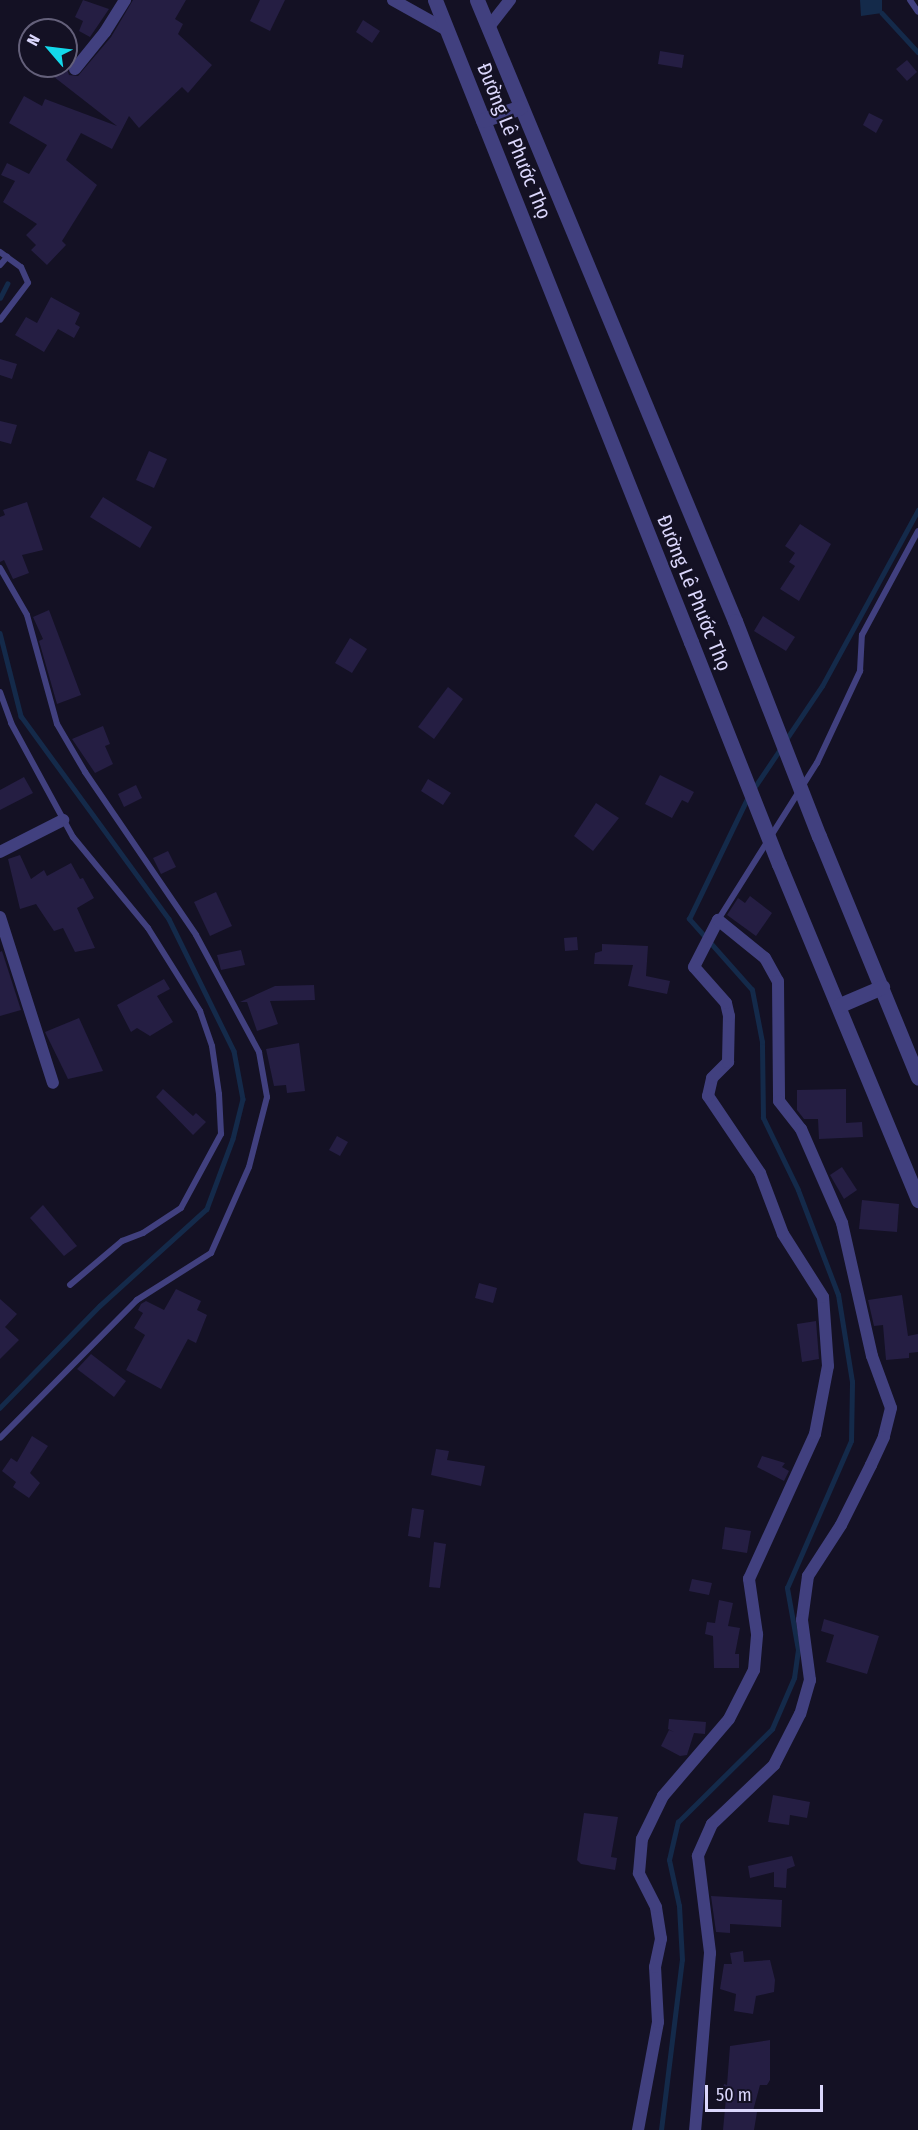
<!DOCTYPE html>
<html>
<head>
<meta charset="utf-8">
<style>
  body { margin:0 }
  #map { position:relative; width:918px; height:2130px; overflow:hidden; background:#141124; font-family:"Fira Sans Condensed",sans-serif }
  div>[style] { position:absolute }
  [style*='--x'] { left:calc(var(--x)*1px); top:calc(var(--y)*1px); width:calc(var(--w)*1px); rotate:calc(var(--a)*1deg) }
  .water>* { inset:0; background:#142a4a }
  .stream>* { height:4.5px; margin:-2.25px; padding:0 2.25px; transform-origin:2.25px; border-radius:2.25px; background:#142a4a }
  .building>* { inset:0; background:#251e43 }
  .service>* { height:6px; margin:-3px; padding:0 3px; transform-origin:3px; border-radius:3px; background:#41407f }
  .minor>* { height:12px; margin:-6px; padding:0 6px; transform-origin:6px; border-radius:6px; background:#41407f }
  .tertiary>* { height:15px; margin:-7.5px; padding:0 7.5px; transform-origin:7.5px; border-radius:7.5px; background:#41407f }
  .tertiary-bridge>* { height:15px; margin:-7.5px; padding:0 7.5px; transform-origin:7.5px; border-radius:7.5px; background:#41407f }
  span { translate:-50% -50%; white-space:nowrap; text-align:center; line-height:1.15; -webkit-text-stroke:4.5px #141124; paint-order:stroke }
  .street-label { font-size:20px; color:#dbd7fc }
  .north { position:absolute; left:18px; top:18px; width:60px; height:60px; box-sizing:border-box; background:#141124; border:2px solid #64607a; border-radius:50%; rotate:298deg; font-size:16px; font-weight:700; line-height:24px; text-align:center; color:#dbd7fc }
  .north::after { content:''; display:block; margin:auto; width:21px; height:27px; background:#13d9eb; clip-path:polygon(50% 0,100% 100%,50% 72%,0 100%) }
  .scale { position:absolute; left:705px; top:2085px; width:118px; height:27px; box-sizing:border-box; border:3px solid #dbd7fc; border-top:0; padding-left:8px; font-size:18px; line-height:21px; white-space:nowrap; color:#dbd7fc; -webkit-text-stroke:4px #141124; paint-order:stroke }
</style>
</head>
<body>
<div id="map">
  <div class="water">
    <div style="clip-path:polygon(860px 0,882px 0,882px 13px,861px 16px)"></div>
  </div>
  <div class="stream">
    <div style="--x:882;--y:13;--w:53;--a:47.3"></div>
    <div style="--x:0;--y:298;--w:16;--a:-63"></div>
    <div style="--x:0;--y:633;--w:86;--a:75.8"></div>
    <div style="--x:21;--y:716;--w:251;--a:53.9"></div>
    <div style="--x:169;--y:919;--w:147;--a:63.8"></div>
    <div style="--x:234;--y:1051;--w:49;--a:79.4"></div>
    <div style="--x:243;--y:1099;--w:41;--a:104"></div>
    <div style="--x:233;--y:1139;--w:75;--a:110.4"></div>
    <div style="--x:207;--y:1209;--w:144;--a:137.8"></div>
    <div style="--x:100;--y:1306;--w:143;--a:134.4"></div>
    <div style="--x:785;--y:741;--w:66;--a:-56.1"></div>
    <div style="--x:822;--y:686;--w:200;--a:-61.4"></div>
    <div style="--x:754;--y:788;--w:48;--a:-56"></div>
    <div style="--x:661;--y:2130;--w:171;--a:-83"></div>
    <div style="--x:682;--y:1960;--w:54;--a:-93.2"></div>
    <div style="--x:679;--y:1906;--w:47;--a:-102.3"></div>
    <div style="--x:669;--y:1860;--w:39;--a:-77"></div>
    <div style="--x:678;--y:1822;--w:132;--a:-44.7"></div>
    <div style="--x:772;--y:1729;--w:56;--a:-66.7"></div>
    <div style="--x:794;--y:1678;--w:28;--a:-82"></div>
    <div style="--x:798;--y:1650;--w:63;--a:-100.1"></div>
    <div style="--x:787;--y:1588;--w:160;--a:-66.5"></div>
    <div style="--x:851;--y:1441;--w:59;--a:-89"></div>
    <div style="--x:852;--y:1382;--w:88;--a:-99.1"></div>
    <div style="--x:838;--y:1295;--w:112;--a:-110.9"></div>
    <div style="--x:798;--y:1190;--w:80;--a:-115.9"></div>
    <div style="--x:763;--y:1118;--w:76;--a:-90.8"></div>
    <div style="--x:762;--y:1042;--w:53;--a:-100.9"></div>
    <div style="--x:752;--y:990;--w:95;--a:-131.6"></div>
    <div style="--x:689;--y:919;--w:138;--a:-64.2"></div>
  </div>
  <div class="building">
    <div style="clip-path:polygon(83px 0,109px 9px,90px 37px,79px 31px,83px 21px,75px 17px)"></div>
    <div style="clip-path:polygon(133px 0,186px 0,175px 19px,183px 24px,178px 34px,212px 65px,188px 93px,182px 87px,139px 128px,129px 116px,112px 149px,81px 133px,66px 160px,97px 185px,62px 241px,66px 245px,47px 265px,31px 250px,36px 245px,26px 235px,37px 224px,3px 202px,15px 181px,1px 175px,7px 163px,29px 174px,47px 145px,9px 123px,24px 96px,42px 106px,45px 99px,117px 126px,40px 66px,66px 66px,69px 75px,78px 76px,111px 37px)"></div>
    <div style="clip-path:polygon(260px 0,285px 0,270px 31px,250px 21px)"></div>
    <div style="clip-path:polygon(363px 20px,380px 31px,372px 43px,356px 32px)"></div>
    <div style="clip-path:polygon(660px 51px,684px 55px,682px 68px,658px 64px)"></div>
    <div style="clip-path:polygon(907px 60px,917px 72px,907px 81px,896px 69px)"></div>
    <div style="clip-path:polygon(869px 113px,883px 120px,876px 133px,863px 125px)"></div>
    <div style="clip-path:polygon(51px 297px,80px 313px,75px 324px,80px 327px,74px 338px,58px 329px,44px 352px,15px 335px,26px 317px,37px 323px)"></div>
    <div style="clip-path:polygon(0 359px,17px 364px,12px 379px,0 375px)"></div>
    <div style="clip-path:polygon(0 421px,17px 425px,11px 444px,0 441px)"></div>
    <div style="clip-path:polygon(149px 451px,167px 459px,154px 488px,136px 480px)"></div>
    <div style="clip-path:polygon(103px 497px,152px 527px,140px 548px,90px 517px)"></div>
    <div style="clip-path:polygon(27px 502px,43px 550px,22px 555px,29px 573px,13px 579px,4px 560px,0 562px,0 517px,5px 515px,3px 510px)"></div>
    <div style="clip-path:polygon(800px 524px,831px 544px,799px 601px,780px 589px,795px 566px,789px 562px,795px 553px,785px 546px)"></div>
    <div style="clip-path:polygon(49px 610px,81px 695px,57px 704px,39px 641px,43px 639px,33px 617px)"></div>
    <div style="clip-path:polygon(763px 616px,795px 637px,786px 651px,754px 631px)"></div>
    <div style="clip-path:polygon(350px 638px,367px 649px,352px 673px,335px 663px)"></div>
    <div style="clip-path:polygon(448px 687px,463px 699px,434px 739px,418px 727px)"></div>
    <div style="clip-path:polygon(103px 726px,110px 744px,105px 746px,113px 764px,95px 773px,72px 739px)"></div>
    <div style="clip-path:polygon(660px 775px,694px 792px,688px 803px,682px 800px,672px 818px,645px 804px)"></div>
    <div style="clip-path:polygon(24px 777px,33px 793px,0 810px,0 790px)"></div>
    <div style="clip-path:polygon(428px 779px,451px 793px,443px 805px,421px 791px)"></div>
    <div style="clip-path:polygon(136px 785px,142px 798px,124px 807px,118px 794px)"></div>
    <div style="clip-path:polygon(596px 803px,619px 818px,593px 851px,574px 836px)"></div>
    <div style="clip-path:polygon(168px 851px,176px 867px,161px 874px,153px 858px)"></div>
    <div style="clip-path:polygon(20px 855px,31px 879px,44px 870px,47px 876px,71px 863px,80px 879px,83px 878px,94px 898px,77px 908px,95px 948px,75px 952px,63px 928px,54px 931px,36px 904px,20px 909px,8px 859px)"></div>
    <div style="clip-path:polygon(216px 892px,232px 926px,210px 936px,194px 902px)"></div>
    <div style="clip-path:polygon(750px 896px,772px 913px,756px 936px,727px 915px,738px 898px,745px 903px)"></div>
    <div style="clip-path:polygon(577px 937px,578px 950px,565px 951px,564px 938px)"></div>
    <div style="clip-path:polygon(602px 944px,648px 946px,646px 976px,670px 981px,667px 994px,628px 986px,633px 965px,594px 964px,595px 953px,602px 951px)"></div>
    <div style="clip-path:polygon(241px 950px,245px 965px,221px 970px,217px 955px)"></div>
    <div style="clip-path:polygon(2px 951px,21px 1010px,0 1016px,0 952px)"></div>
    <div style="clip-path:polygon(164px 979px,170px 989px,157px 996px,173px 1022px,150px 1036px,137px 1028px,131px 1032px,117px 1005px)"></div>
    <div style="clip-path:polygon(314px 985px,315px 1000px,270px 1001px,278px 1024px,257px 1031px,247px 1002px,240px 1002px,275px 986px)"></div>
    <div style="clip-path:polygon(79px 1018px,103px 1071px,68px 1079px,45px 1032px)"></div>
    <div style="clip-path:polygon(299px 1043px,305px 1091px,287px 1093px,286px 1085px,274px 1086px,266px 1049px)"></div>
    <div style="clip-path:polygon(163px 1089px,193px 1116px,196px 1113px,206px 1122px,193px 1135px,156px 1097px)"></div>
    <div style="clip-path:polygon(846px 1089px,846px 1123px,862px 1122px,863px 1137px,819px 1139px,818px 1119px,804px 1119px,797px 1110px,797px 1090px)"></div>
    <div style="clip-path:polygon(337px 1136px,348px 1142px,340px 1156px,329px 1150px)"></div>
    <div style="clip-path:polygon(842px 1167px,857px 1190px,844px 1199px,830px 1175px)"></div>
    <div style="clip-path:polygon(862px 1200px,899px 1204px,897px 1232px,859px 1229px)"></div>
    <div style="clip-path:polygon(43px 1205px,77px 1246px,64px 1256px,30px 1218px)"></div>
    <div style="clip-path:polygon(479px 1283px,497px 1288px,493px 1303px,475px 1298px)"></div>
    <div style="clip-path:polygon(176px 1289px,201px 1301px,197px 1310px,207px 1315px,196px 1343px,188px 1339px,161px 1389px,126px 1370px,145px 1335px,134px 1328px,143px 1313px,138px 1310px,141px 1304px,146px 1301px,164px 1310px)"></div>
    <div style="clip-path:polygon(902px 1295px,908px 1336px,918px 1334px,918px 1352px,909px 1353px,909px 1358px,886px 1360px,883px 1325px,874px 1326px,868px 1300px)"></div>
    <div style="clip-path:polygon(0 1299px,17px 1314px,5px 1327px,19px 1340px,0 1359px)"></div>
    <div style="clip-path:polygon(816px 1321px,819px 1359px,802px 1362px,797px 1324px)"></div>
    <div style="clip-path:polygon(91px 1354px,126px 1381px,114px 1397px,77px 1369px)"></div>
    <div style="clip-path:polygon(32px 1436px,48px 1446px,30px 1473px,40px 1483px,29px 1498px,13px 1487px,16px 1482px,2px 1471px,11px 1458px,17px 1462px)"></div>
    <div style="clip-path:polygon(436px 1449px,449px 1451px,447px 1460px,485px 1466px,481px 1486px,431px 1475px)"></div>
    <div style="clip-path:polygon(762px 1456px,785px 1463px,782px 1467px,789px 1471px,784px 1481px,757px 1467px)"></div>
    <div style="clip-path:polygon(412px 1508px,424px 1510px,420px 1538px,408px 1536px)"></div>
    <div style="clip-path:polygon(725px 1527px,751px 1531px,747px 1553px,722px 1549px)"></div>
    <div style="clip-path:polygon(434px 1542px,446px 1544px,440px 1588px,429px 1587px)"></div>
    <div style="clip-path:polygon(692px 1579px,712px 1583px,709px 1595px,689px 1591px)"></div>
    <div style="clip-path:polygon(719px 1600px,733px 1603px,728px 1626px,740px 1628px,735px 1654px,739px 1654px,739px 1668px,714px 1668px,713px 1636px,705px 1634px,707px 1622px,715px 1623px)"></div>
    <div style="clip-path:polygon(824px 1619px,879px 1636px,867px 1674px,826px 1662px,834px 1635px,821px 1631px)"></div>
    <div style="clip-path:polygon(669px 1719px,706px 1722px,705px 1734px,694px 1733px,687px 1755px,680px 1756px,661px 1746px,669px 1730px,674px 1732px,668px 1729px)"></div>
    <div style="clip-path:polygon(773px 1795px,810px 1802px,807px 1818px,790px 1815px,789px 1825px,768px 1822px)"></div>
    <div style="clip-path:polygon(584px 1813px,618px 1817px,611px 1857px,617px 1858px,615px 1870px,581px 1864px,577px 1860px)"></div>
    <div style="clip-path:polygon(792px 1856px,795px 1866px,787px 1869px,786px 1888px,774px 1887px,774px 1872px,750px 1878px,748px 1866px)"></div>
    <div style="clip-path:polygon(711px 1896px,782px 1900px,781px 1927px,730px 1924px,730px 1933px,716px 1932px)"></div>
    <div style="clip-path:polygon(743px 1951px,744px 1962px,770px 1960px,775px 1980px,774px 1992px,756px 1996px,753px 2014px,734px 2011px,736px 1994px,720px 1989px,724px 1964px,732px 1964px,730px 1953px)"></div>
    <div style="clip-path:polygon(770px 2040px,770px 2080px,767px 2085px,760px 2085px,753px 2111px,757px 2112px,754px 2130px,723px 2130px,726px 2098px,721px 2097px,724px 2084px,727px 2085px,730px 2046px)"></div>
  </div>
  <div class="service">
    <div style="--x:910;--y:0;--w:14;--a:56"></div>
    <div style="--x:0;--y:252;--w:26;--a:36"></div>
    <div style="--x:21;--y:267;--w:17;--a:66"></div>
    <div style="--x:28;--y:283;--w:46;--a:127.1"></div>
    <div style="--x:0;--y:265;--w:11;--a:-49"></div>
    <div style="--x:0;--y:568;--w:54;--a:60.1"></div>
    <div style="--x:27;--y:615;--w:113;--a:74.6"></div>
    <div style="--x:57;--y:724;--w:56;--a:59.7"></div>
    <div style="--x:85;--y:772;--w:197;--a:55.7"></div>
    <div style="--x:196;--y:935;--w:133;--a:61.7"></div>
    <div style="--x:259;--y:1052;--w:46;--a:79.9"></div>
    <div style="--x:267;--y:1097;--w:72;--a:104.4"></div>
    <div style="--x:249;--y:1167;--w:94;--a:113.8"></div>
    <div style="--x:211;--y:1253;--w:88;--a:147.6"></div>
    <div style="--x:137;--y:1300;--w:194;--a:134.8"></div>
    <div style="--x:0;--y:692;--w:33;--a:70"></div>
    <div style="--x:11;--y:723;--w:130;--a:61.5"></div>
    <div style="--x:73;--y:837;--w:118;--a:50.5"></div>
    <div style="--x:148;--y:928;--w:98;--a:57.9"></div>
    <div style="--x:200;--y:1011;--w:37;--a:71"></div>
    <div style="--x:212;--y:1046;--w:49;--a:81.7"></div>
    <div style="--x:219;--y:1094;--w:40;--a:87.1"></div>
    <div style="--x:221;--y:1134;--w:84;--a:118.4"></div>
    <div style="--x:181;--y:1208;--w:45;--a:146.7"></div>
    <div style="--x:143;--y:1233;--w:22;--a:159"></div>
    <div style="--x:122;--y:1241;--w:68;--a:139.8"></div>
    <div style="--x:718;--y:920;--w:186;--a:-57.8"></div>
    <div style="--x:817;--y:763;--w:102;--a:-64.9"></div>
    <div style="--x:860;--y:671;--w:36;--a:-87"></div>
    <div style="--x:862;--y:635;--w:118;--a:-61.7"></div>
  </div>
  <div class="minor">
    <div style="--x:393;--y:0;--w:62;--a:29.1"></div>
    <div style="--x:488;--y:28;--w:36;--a:-52"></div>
    <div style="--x:75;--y:69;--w:48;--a:-51"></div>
    <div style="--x:105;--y:32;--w:38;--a:-58"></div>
    <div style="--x:0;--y:852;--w:71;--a:-26.9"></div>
    <div style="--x:0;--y:917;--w:174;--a:72.3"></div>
    <div style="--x:638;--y:2130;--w:110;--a:-79.5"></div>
    <div style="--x:658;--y:2022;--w:55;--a:-93.1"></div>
    <div style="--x:655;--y:1967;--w:29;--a:-78"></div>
    <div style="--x:661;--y:1939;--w:32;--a:-99"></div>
    <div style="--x:656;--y:1907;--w:38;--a:-117"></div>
    <div style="--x:639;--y:1873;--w:34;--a:-85"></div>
    <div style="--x:642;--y:1839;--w:48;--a:-64"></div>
    <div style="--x:663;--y:1796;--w:101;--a:-49.4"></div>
    <div style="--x:729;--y:1719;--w:55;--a:-63"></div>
    <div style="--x:754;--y:1670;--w:36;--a:-85"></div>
    <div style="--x:757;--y:1634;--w:56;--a:-98.3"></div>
    <div style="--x:749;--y:1579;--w:159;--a:-65.5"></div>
    <div style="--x:815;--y:1434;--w:69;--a:-79.2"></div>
    <div style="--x:828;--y:1366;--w:69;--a:-94.1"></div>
    <div style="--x:823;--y:1297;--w:75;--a:-122.4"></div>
    <div style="--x:783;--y:1234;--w:65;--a:-110.7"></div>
    <div style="--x:760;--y:1173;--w:93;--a:-124"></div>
    <div style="--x:708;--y:1096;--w:18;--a:-77"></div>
    <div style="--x:712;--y:1078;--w:23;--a:-45"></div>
    <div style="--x:728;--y:1062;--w:46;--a:-88.8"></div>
    <div style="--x:729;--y:1016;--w:13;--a:-103"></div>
    <div style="--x:726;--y:1003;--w:48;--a:-131.6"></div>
    <div style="--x:694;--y:967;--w:53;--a:-62.9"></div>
    <div style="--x:718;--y:920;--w:60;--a:39"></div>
    <div style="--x:765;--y:958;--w:26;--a:61"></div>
    <div style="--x:778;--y:981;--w:120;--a:89.5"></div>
    <div style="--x:779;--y:1101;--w:36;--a:52"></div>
    <div style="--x:801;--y:1129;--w:103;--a:66.4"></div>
    <div style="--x:842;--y:1223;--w:136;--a:77.3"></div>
    <div style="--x:872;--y:1356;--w:55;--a:69.9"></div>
    <div style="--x:891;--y:1408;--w:30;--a:104"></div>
    <div style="--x:884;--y:1437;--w:31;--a:115"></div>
    <div style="--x:871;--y:1465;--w:67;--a:116.6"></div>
    <div style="--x:841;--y:1525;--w:61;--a:122.9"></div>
    <div style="--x:808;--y:1576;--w:44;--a:97.8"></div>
    <div style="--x:802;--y:1620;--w:61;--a:82.4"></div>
    <div style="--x:810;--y:1680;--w:35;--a:106"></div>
    <div style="--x:800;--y:1714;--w:57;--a:117"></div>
    <div style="--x:774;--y:1765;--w:86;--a:136.4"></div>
    <div style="--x:712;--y:1824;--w:35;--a:114"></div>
    <div style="--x:698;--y:1856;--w:98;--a:82.9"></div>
    <div style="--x:710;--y:1953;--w:178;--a:94.8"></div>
  </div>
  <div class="tertiary">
    <div style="--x:435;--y:0;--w:691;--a:68.26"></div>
    <div style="--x:477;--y:0;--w:672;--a:67.44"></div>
    <div style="--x:483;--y:120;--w:39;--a:-19"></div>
    <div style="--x:819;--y:836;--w:261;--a:67.7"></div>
    <div style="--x:779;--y:864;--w:364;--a:67.5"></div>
    <div style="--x:840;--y:1005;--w:46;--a:-23.2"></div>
  </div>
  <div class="tertiary-bridge">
    <div style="--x:735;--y:621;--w:231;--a:68.7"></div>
    <div style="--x:691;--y:642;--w:239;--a:68.4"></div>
  </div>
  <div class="street-label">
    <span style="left:514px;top:141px;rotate:68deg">Đường Lê Phước Thọ</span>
    <span style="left:694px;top:593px;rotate:68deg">Đường Lê Phước Thọ</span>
  </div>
  <div class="north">N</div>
  <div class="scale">50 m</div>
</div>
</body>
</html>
